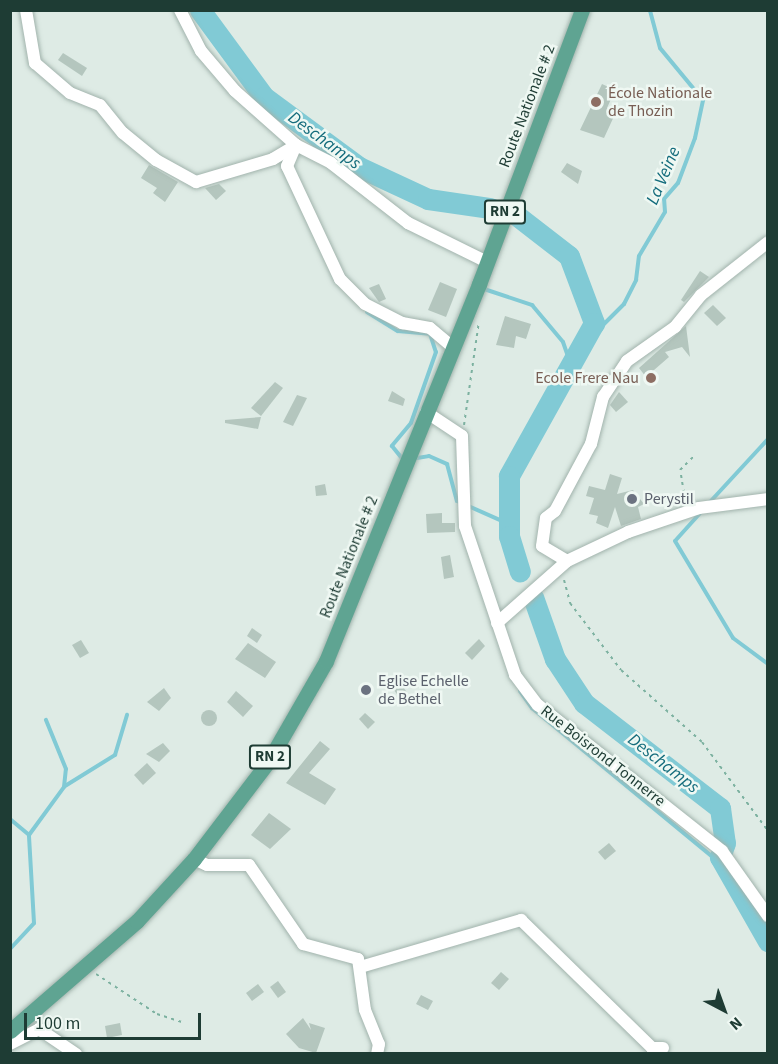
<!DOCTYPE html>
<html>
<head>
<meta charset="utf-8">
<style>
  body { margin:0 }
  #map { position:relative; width:778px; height:1064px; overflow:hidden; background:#deebe5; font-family:"Source Sans 3",sans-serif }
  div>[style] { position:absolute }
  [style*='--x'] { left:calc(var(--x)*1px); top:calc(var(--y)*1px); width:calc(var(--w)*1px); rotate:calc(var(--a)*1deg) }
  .stream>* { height:4px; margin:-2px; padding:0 2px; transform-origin:2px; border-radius:2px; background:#81cad5 }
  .river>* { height:21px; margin:-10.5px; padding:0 10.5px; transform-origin:10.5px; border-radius:10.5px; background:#81cad5 }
  .building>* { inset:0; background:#b4c6be }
  .round { border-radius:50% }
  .path>* { height:2px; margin-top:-1px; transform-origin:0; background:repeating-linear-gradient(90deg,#7cb1a0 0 3px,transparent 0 7.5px) }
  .roads { filter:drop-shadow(0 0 2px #a1b3ac) drop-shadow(0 0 2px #a1b3ac) }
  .minor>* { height:12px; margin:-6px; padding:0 6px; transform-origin:6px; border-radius:6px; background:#fff }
  .major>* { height:15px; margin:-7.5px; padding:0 7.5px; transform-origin:7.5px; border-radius:7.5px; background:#5fa492 }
  .dots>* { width:16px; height:16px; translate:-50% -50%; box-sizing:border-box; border:3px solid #eff8f3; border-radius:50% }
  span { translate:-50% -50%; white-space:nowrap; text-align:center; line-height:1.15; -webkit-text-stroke:5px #eff8f3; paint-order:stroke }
  .shield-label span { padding:2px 4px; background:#eff8f3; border:2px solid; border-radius:4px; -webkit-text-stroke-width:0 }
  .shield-label { font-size:15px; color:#1e3c34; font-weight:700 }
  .education-label { font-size:16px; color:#785e54 }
  .left { translate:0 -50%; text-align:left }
  .right { translate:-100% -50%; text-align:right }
  .street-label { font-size:16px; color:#1e3c34 }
  .worship-label { font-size:16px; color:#5b616d }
  .water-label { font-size:18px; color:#146c7c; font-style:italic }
  .frame { position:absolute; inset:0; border:12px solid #1e3c34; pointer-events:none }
  .north { position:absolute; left:694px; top:980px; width:60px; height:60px; -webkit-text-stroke:4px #eff8f3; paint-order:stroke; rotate:139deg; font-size:16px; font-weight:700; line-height:24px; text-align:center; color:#1e3c34 }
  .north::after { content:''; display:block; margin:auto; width:21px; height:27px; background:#1e3c34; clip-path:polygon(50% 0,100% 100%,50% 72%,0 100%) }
  .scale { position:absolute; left:24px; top:1013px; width:177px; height:27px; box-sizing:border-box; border:3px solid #1e3c34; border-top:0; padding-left:8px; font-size:18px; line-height:21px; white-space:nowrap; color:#1e3c34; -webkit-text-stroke:4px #eff8f3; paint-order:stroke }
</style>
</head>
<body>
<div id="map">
  <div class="stream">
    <div style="--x:484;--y:289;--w:51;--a:18.4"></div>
    <div style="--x:532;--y:305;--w:48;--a:50"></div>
    <div style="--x:563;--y:342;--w:24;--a:71"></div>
    <div style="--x:367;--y:312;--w:36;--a:32"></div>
    <div style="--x:398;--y:331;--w:32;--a:5"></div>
    <div style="--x:430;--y:334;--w:19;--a:72"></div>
    <div style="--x:436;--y:352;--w:75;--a:109.4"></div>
    <div style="--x:411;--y:423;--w:30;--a:130"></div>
    <div style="--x:392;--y:446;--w:14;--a:51"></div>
    <div style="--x:583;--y:345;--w:58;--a:-45"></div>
    <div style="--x:624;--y:304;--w:27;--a:-63"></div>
    <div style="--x:636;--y:280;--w:24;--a:-83"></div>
    <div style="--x:639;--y:256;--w:51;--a:-59.4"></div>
    <div style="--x:665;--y:212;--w:13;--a:-94"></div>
    <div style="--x:664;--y:199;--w:21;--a:-49"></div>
    <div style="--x:678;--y:183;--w:48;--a:-69.3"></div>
    <div style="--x:695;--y:138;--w:39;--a:-78"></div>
    <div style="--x:703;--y:100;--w:67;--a:-129.6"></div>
    <div style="--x:660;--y:48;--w:39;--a:-105"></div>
    <div style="--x:417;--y:458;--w:12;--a:-9"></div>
    <div style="--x:429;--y:456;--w:20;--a:24"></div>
    <div style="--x:447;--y:464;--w:38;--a:75"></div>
    <div style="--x:457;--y:501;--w:57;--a:23.9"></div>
    <div style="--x:709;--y:503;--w:87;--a:-47.3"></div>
    <div style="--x:702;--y:511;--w:40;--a:132"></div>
    <div style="--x:675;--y:541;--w:113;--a:59.1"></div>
    <div style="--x:733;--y:638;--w:44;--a:36.6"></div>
    <div style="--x:520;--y:691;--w:21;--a:55"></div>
    <div style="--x:532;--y:708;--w:256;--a:39.5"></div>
    <div style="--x:65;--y:786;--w:59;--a:-31.8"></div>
    <div style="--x:115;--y:755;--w:42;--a:-73.3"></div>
    <div style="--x:10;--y:819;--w:25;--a:40"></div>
    <div style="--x:10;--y:949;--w:35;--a:-47"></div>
    <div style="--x:34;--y:923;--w:88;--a:-93.3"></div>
    <div style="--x:29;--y:835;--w:59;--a:-53.9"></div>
    <div style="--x:64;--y:787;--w:18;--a:-84"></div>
    <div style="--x:66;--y:769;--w:53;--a:-112.2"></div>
  </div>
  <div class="river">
    <div style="--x:200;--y:10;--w:108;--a:53.7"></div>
    <div style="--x:264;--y:97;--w:118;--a:36.4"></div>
    <div style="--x:359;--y:167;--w:76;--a:24.9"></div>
    <div style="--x:428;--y:199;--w:63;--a:8.3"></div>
    <div style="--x:516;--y:215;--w:67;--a:37.7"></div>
    <div style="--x:569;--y:256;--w:72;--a:69.5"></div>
    <div style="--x:594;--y:323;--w:175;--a:119.1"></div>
    <div style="--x:509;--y:476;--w:60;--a:90"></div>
    <div style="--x:509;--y:536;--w:37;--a:73"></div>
    <div style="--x:533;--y:597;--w:66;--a:70.5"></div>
    <div style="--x:555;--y:659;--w:53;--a:56.6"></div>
    <div style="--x:584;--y:703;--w:172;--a:37.7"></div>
    <div style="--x:720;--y:808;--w:35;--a:82"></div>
    <div style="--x:725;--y:843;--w:15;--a:110"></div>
    <div style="--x:720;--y:857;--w:97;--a:60.3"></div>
  </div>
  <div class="building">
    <div style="clip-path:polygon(63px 53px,87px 68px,82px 76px,58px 60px)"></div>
    <div style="clip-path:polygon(602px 84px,615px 90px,607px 108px,616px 112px,604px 138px,580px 130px)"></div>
    <div style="clip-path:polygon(567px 163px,582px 171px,578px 184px,561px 172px)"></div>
    <div style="clip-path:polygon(149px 165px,178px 182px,165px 202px,153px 193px,157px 188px,141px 178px)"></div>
    <div style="clip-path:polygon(219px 184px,226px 191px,216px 200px,205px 188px)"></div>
    <div style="clip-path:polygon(700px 271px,709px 277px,684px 302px,681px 300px)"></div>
    <div style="clip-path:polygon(440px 282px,457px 289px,446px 317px,428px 310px)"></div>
    <div style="clip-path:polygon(379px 284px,386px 299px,379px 302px,369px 288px)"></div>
    <div style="clip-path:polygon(713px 305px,726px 318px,717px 326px,704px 313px)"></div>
    <div style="clip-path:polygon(505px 316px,531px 324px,526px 339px,516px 336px,514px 348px,496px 345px)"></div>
    <div style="clip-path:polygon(686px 326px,690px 357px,682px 347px,665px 352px,669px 357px,646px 377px,639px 368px)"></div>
    <div style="clip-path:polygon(275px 382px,283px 388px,261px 416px,251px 408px)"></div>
    <div style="clip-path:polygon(392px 391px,405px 399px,403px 406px,388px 401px)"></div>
    <div style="clip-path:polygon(619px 392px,628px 402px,616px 412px,610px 405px)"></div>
    <div style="clip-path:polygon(297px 395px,307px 398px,293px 426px,283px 422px)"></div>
    <div style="clip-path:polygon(261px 417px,258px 429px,225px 423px,225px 420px)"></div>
    <div style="clip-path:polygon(610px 474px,622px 478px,617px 494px,633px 490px,644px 504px,638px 507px,641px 519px,621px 526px,615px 507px,608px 528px,596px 523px,598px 516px,589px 514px,594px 498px,586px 496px,589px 486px,605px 490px)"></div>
    <div style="clip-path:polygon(325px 484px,327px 495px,316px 496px,315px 486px)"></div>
    <div style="clip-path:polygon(442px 513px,442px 523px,455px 523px,455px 532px,427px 533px,426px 514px)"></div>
    <div style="clip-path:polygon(450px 555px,454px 577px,444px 579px,441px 557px)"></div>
    <div style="clip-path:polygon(252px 628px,262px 635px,257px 643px,247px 636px)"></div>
    <div style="clip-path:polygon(479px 639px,485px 646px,472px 660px,465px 653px)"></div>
    <div style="clip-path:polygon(81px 640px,89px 653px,80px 658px,72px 645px)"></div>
    <div style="clip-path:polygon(248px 643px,276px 662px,265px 678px,235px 659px)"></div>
    <div style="clip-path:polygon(401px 684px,408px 694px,401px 700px,394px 690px)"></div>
    <div style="clip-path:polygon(164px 688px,171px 698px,159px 711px,147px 702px)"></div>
    <div style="clip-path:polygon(236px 691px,253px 706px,243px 717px,227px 702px)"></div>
    <div class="round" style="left:201px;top:710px;width:16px;height:16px"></div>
    <div style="clip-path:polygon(365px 713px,375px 722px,368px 729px,359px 719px)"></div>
    <div style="clip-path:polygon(320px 741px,330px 749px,309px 773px,336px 789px,325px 805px,286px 783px)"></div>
    <div style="clip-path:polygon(163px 743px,170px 751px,159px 762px,146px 754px)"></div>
    <div style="clip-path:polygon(147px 763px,156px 773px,143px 785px,134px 775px)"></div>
    <div style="clip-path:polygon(269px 813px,291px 829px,270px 849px,251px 835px)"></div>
    <div style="clip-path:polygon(609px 843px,616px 851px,605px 860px,598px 852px)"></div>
    <div style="clip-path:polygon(501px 972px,509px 979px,499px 990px,491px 983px)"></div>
    <div style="clip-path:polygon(278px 981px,286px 992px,278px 998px,270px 987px)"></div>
    <div style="clip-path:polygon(258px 984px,264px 992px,252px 1001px,246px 993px)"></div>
    <div style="clip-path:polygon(421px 995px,433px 1001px,428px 1010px,416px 1004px)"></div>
    <div style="clip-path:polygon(303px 1018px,311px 1030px,309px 1023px,325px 1028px,316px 1053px,299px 1048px,286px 1034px)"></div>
    <div style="clip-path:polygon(120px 1023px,122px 1035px,107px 1038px,105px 1026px)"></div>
  </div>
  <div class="path">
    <div style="--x:464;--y:425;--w:105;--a:-81.8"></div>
    <div style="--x:685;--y:500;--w:30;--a:-99"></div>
    <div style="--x:680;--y:470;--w:20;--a:-45"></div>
    <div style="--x:564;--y:580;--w:24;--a:75"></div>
    <div style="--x:570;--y:603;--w:84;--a:52.7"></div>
    <div style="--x:621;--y:670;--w:108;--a:41.6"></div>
    <div style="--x:702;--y:742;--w:111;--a:53.4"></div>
    <div style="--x:96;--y:974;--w:73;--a:33.3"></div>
    <div style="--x:157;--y:1014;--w:26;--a:18"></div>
  </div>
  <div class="roads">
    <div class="minor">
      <div style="--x:26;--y:10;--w:54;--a:80.4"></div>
      <div style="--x:35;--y:63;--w:46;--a:40.6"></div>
      <div style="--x:70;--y:93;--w:32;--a:22"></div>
      <div style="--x:100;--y:105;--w:36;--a:51"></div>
      <div style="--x:123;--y:133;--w:43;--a:39.3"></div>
      <div style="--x:156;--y:160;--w:46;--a:28.8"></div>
      <div style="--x:196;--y:182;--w:80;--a:-16.6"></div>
      <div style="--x:273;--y:159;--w:27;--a:-31"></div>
      <div style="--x:296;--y:145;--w:23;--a:113"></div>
      <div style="--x:287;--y:166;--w:125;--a:64.9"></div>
      <div style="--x:340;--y:279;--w:35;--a:45"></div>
      <div style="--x:365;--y:304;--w:42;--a:27.2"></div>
      <div style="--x:402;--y:323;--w:28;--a:10"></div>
      <div style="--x:430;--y:328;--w:30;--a:40"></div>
      <div style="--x:180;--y:10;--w:46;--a:62.9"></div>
      <div style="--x:201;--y:51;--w:52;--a:49.6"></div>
      <div style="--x:235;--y:91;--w:81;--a:41.5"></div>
      <div style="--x:296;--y:145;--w:39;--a:27"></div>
      <div style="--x:331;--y:163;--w:98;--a:37.9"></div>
      <div style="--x:408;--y:223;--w:88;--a:26.3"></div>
      <div style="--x:426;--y:412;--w:43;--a:33.7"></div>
      <div style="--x:462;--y:436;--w:90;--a:88.1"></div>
      <div style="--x:465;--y:526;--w:157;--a:71.4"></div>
      <div style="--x:515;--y:675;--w:38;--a:53"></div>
      <div style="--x:538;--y:705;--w:235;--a:38.4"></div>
      <div style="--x:722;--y:851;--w:80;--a:54.7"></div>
      <div style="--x:567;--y:561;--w:29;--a:-149"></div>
      <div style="--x:542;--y:546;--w:28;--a:-82"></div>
      <div style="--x:546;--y:518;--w:11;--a:-38"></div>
      <div style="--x:555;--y:511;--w:76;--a:-61.8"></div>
      <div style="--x:591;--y:444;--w:49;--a:-75.7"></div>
      <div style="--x:603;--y:397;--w:43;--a:-56.3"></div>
      <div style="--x:627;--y:361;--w:59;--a:-35.3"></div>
      <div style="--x:675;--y:327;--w:41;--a:-50.9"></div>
      <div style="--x:701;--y:295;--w:85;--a:-38.3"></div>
      <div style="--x:497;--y:623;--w:94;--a:-41.5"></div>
      <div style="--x:567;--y:561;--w:68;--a:-25.4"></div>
      <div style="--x:628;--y:532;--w:75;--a:-18.7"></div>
      <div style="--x:699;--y:508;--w:70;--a:-7.4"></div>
      <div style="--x:194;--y:859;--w:14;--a:25"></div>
      <div style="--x:207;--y:865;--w:42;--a:0"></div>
      <div style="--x:249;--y:865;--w:96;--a:55.6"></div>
      <div style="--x:303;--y:944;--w:57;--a:15.3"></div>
      <div style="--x:358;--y:959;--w:51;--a:82.2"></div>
      <div style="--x:365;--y:1010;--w:37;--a:68"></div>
      <div style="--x:379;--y:1044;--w:10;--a:101"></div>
      <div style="--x:360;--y:967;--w:168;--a:-16.3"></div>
      <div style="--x:521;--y:920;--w:183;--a:44.3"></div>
      <div style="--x:652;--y:1048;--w:11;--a:0"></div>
      <div style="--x:10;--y:1044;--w:33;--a:-27"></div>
      <div style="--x:39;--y:1029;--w:45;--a:34"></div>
    </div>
    <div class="major">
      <div style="--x:10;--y:1031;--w:168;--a:-40.9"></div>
      <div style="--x:137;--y:921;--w:84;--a:-47.4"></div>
      <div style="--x:194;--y:859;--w:122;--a:-52.7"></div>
      <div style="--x:268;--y:762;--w:116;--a:-60.1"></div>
      <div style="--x:326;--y:661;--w:407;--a:-67.9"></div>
      <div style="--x:479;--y:284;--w:293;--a:-69.4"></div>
    </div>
  </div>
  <div class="dots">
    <div style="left:596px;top:102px;background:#8d6e63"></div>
    <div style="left:651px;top:378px;background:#8d6e63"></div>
    <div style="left:632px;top:499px;background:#6b7280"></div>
    <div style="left:366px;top:690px;background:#6b7280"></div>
  </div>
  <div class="shield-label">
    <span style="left:505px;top:212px">RN 2</span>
    <span style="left:270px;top:757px">RN 2</span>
  </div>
  <div class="education-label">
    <span class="left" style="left:608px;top:102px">École Nationale<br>de Thozin</span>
    <span class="right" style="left:639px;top:378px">Ecole Frere Nau</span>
  </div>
  <div class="street-label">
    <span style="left:527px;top:106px;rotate:-69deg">Route Nationale # 2</span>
    <span style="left:349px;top:557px;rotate:-68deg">Route Nationale # 2</span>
    <span style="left:603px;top:756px;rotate:38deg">Rue Boisrond Tonnerre</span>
  </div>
  <div class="worship-label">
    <span class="left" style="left:644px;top:499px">Perystil</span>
    <span class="left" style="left:378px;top:690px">Eglise Echelle<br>de Bethel</span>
  </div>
  <div class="water-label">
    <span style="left:324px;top:141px;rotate:36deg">Deschamps</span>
    <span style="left:664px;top:176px;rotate:-67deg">La Veine</span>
    <span style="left:663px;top:764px;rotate:38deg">Deschamps</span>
  </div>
  <div class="frame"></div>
  <div class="north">N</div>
  <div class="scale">100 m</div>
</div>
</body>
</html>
